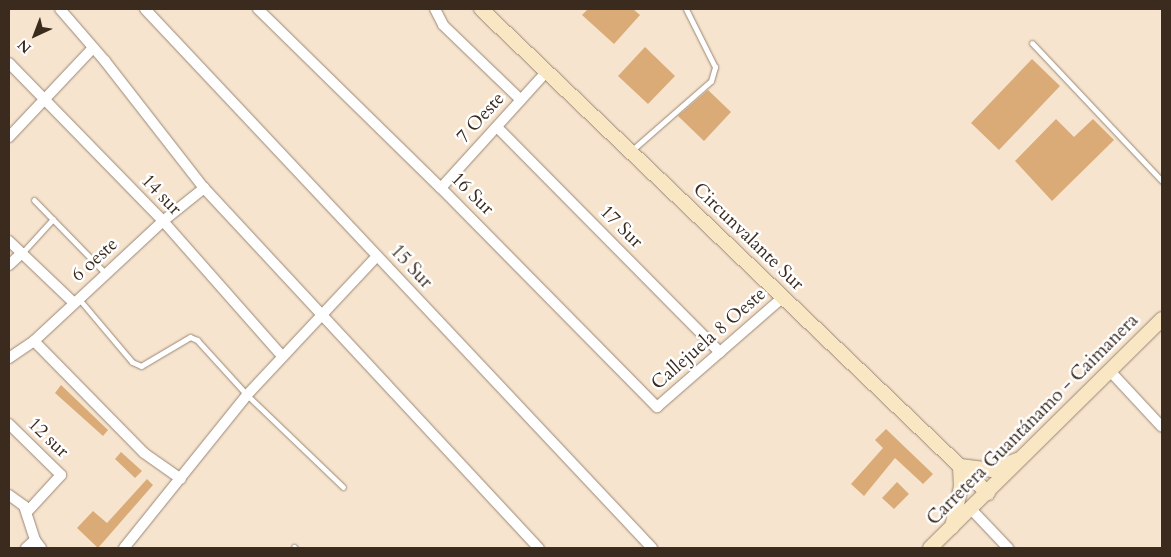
<!DOCTYPE html>
<html>
<head>
<meta charset="utf-8">
<style>
  body { margin:0 }
  #map { position:relative; width:1171px; height:557px; overflow:hidden; background:#f7e4ce; font-family:Cardo,serif }
  div>[style] { position:absolute }
  [style*='--x'] { left:calc(var(--x)*1px); top:calc(var(--y)*1px); width:calc(var(--w)*1px); rotate:calc(var(--a)*1deg) }
  .building>* { inset:0; background:#daab77 }
  .roads { filter:drop-shadow(0 0 1px #998776) drop-shadow(0 0 1px #998776) }
  .service>* { height:5px; margin:-2.5px; padding:0 2.5px; transform-origin:2.5px; border-radius:2.5px; background:#fff }
  .minor>* { height:10px; margin:-5px; padding:0 5px; transform-origin:5px; border-radius:5px; background:#fff }
  .secondary>* { height:14px; margin:-7px; padding:0 7px; transform-origin:7px; border-radius:7px; background:#f9e7c3 }
  span { translate:-50% -50%; white-space:nowrap; text-align:center; line-height:1.15; -webkit-text-stroke:5px #fff; paint-order:stroke }
  .street-label { font-size:19px; color:#3b2a1e }
  .frame { position:absolute; inset:0; border:10px solid #3b2a1e; pointer-events:none }
  .north { position:absolute; left:10px; top:10px; width:50px; height:50px; -webkit-text-stroke:4px #fff; paint-order:stroke; rotate:223deg; font-size:14px; font-weight:700; line-height:20px; text-align:center; color:#3b2a1e }
  .north::after { content:''; display:block; margin:auto; width:18px; height:22px; background:#3b2a1e; clip-path:polygon(50% 0,100% 100%,50% 72%,0 100%) }
</style>
</head>
<body>
<div id="map">
  <div class="building">
    <div style="clip-path:polygon(588px 9px,633px 9px,640px 15px,614px 44px,582px 15px)"></div>
    <div style="clip-path:polygon(645px 47px,675px 76px,648px 104px,618px 76px)"></div>
    <div style="clip-path:polygon(1032px 59px,1060px 86px,999px 150px,971px 123px)"></div>
    <div style="clip-path:polygon(708px 90px,731px 112px,704px 141px,678px 116px)"></div>
    <div style="clip-path:polygon(1056px 119px,1074px 137px,1093px 119px,1114px 140px,1052px 201px,1015px 161px)"></div>
    <div style="clip-path:polygon(61px 385px,108px 430px,103px 436px,55px 393px)"></div>
    <div style="clip-path:polygon(886px 429px,933px 474px,923px 484px,895px 458px,864px 496px,851px 484px,883px 448px,875px 440px)"></div>
    <div style="clip-path:polygon(121px 452px,142px 471px,135px 478px,115px 459px)"></div>
    <div style="clip-path:polygon(147px 479px,153px 485px,98px 548px,77px 528px,93px 511px,107px 523px)"></div>
    <div style="clip-path:polygon(897px 482px,909px 494px,894px 509px,882px 498px)"></div>
  </div>
  <div class="roads">
    <div class="service">
      <div style="--x:1032;--y:43;--w:190;--a:46.7"></div>
      <div style="--x:631;--y:151;--w:106;--a:-41.2"></div>
      <div style="--x:711;--y:81;--w:15;--a:-74"></div>
      <div style="--x:715;--y:67;--w:65;--a:-116.6"></div>
      <div style="--x:34;--y:200;--w:103;--a:45.8"></div>
      <div style="--x:22;--y:253;--w:46;--a:-47.6"></div>
      <div style="--x:79;--y:299;--w:82;--a:49.9"></div>
      <div style="--x:132;--y:362;--w:10;--a:24"></div>
      <div style="--x:141;--y:366;--w:57;--a:-30.6"></div>
      <div style="--x:190;--y:337;--w:8;--a:23"></div>
      <div style="--x:197;--y:340;--w:74;--a:47.7"></div>
      <div style="--x:247;--y:395;--w:133;--a:43.8"></div>
      <div style="--x:294;--y:547;--w:1;--a:45"></div>
    </div>
    <div class="minor">
      <div style="--x:60;--y:9;--w:69;--a:49.1"></div>
      <div style="--x:105;--y:61;--w:161;--a:52.1"></div>
      <div style="--x:204;--y:188;--w:492;--a:47.1"></div>
      <div style="--x:145;--y:9;--w:740;--a:46.75"></div>
      <div style="--x:258;--y:9;--w:256;--a:44.4"></div>
      <div style="--x:441;--y:188;--w:308;--a:45.4"></div>
      <div style="--x:657;--y:407;--w:167;--a:-41.1"></div>
      <div style="--x:435;--y:9;--w:18;--a:63"></div>
      <div style="--x:443;--y:25;--w:108;--a:43.9"></div>
      <div style="--x:9;--y:63;--w:221;--a:45.7"></div>
      <div style="--x:163;--y:221;--w:180;--a:48.6"></div>
      <div style="--x:497;--y:127;--w:317;--a:45.3"></div>
      <div style="--x:9;--y:137;--w:122;--a:-46.7"></div>
      <div style="--x:441;--y:188;--w:158;--a:-47.8"></div>
      <div style="--x:9;--y:241;--w:90;--a:43.6"></div>
      <div style="--x:9;--y:265;--w:18;--a:-43"></div>
      <div style="--x:34;--y:341;--w:157;--a:45.5"></div>
      <div style="--x:144;--y:453;--w:45;--a:35.1"></div>
      <div style="--x:9;--y:358;--w:30;--a:-34"></div>
      <div style="--x:34;--y:341;--w:176;--a:-42.9"></div>
      <div style="--x:163;--y:221;--w:53;--a:-38.8"></div>
      <div style="--x:1110;--y:371;--w:76;--a:47.1"></div>
      <div style="--x:9;--y:424;--w:73;--a:44.4"></div>
      <div style="--x:61;--y:475;--w:50;--a:132.6"></div>
      <div style="--x:9;--y:495;--w:19;--a:36"></div>
      <div style="--x:24;--y:506;--w:36;--a:72"></div>
      <div style="--x:35;--y:540;--w:10;--a:53"></div>
      <div style="--x:971;--y:509;--w:54;--a:46.5"></div>
      <div style="--x:26;--y:548;--w:12;--a:-42"></div>
      <div style="--x:124;--y:548;--w:196;--a:-51.2"></div>
      <div style="--x:247;--y:395;--w:190;--a:-46.9"></div>
    </div>
    <div class="secondary">
      <div style="--x:481;--y:9;--w:701;--a:43.67"></div>
      <div style="--x:952;--y:527;--w:42;--a:-77.6"></div>
      <div style="--x:961;--y:486;--w:20;--a:-93"></div>
      <div style="--x:960;--y:466;--w:32;--a:7"></div>
      <div style="--x:992;--y:470;--w:27;--a:-22"></div>
      <div style="--x:930;--y:548;--w:326;--a:-44.6"></div>
    </div>
  </div>
  <div class="street-label">
    <span style="left:481px;top:118px;rotate:-48deg">7 Oeste</span>
    <span style="left:472px;top:194px;rotate:45deg">16 Sur</span>
    <span style="left:161px;top:195px;rotate:46deg">14 sur</span>
    <span style="left:621px;top:227px;rotate:45deg">17 Sur</span>
    <span style="left:748px;top:237px;rotate:44deg">Circunvalante Sur</span>
    <span style="left:95px;top:260px;rotate:-42deg">6 oeste</span>
    <span style="left:411px;top:267px;rotate:47deg">15 Sur</span>
    <span style="left:709px;top:339px;rotate:-41deg">Callejuela 8 Oeste</span>
    <span style="left:1033px;top:420px;rotate:-45deg">Carretera Guantánamo - Caimanera</span>
    <span style="left:48px;top:438px;rotate:44deg">12 sur</span>
  </div>
  <div class="frame"></div>
  <div class="north">N</div>
</div>
</body>
</html>
